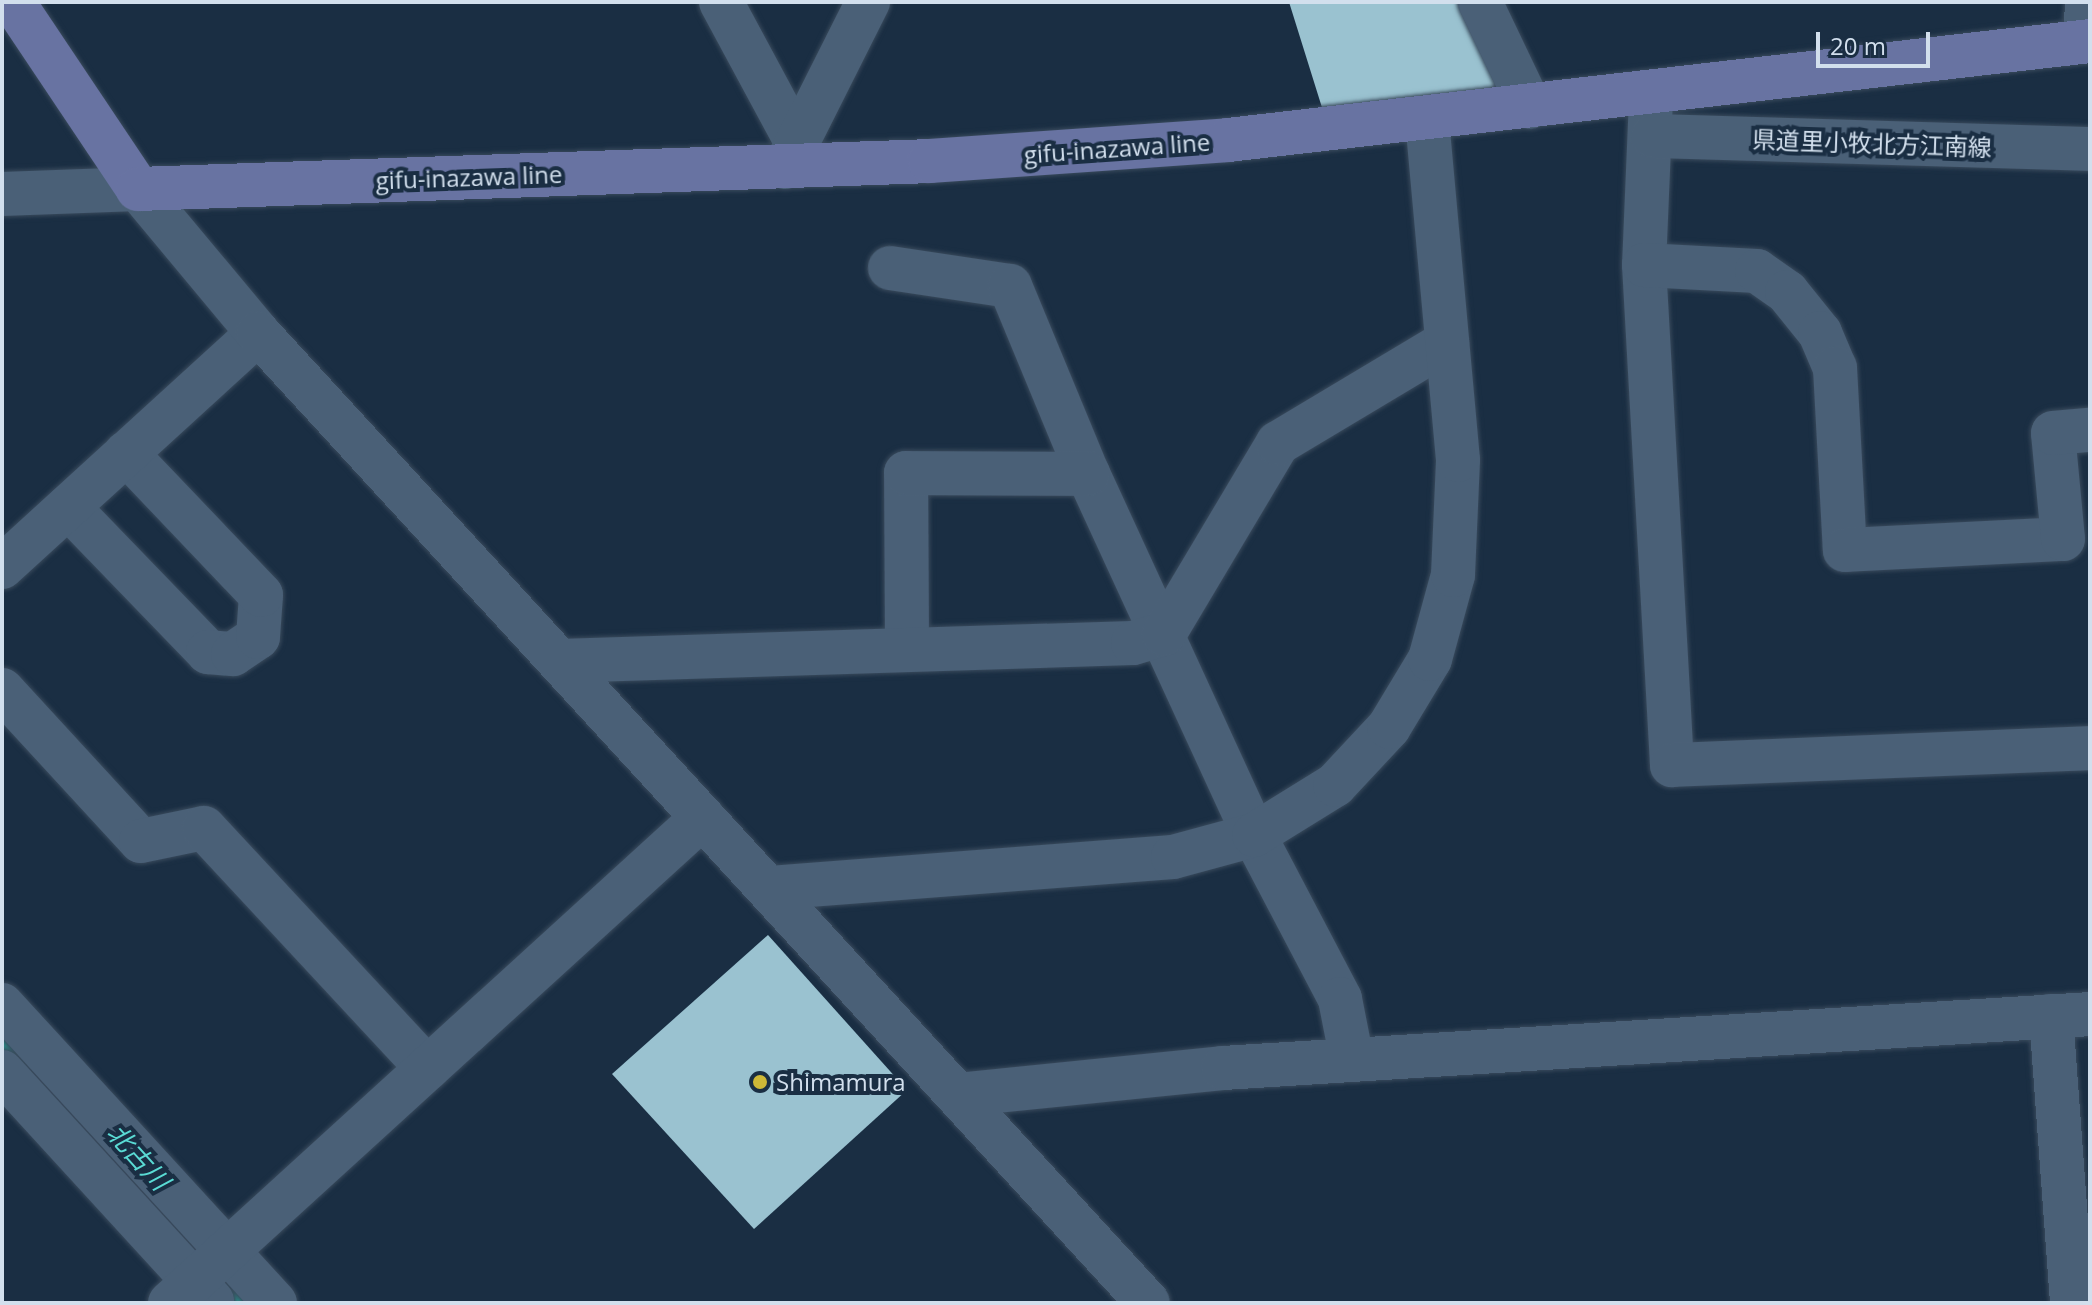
<!DOCTYPE html>
<html>
<head>
<meta charset="utf-8">
<style>
  body { margin:0 }
  #map { position:relative; width:2092px; height:1305px; overflow:hidden; background:#1a2e43; font-family:"Open Sans","Noto Sans JP",sans-serif }
  div>[style] { position:absolute }
  [style*='--x'] { left:calc(var(--x)*1px); top:calc(var(--y)*1px); width:calc(var(--w)*1px); rotate:calc(var(--a)*1deg) }
  .stream>* { height:11px; margin:-5.5px; padding:0 5.5px; transform-origin:5.5px; border-radius:5.5px; background:#288c87 }
  .building>* { inset:0; background:#9ac2d0 }
  .roads { filter:drop-shadow(0 0 2px #394a5c) drop-shadow(0 0 2px #394a5c) }
  .minor>* { height:44px; margin:-22px; padding:0 22px; transform-origin:22px; border-radius:22px; background:#4a6077 }
  .tertiary>* { height:44px; margin:-22px; padding:0 22px; transform-origin:22px; border-radius:22px; background:#4a6077 }
  .secondary>* { height:44px; margin:-22px; padding:0 22px; transform-origin:22px; border-radius:22px; background:#4a6077 }
  .primary>* { height:44px; margin:-22px; padding:0 22px; transform-origin:22px; border-radius:22px; background:#6873a2 }
  .dots>* { width:22px; height:22px; translate:-50% -50%; box-sizing:border-box; border:4px solid #1a2e43; border-radius:50% }
  span { translate:-50% -50%; white-space:nowrap; text-align:center; line-height:1.15; -webkit-text-stroke:8px #1a2e43; paint-order:stroke }
  .street-label { font-size:24px; color:#d2dfed }
  .poi-label { font-size:24px; color:#d2dfed }
  .left { translate:0 -50%; text-align:left }
  .water-label { font-size:26px; color:#5adbd4; font-style:italic }
  .frame { position:absolute; inset:0; border:4px solid #d2dfed; pointer-events:none }
  .scale { position:absolute; left:1816px; top:32px; width:114px; height:36px; box-sizing:border-box; border:4px solid #d2dfed; border-top:0; padding-left:10px; font-size:24px; line-height:28px; white-space:nowrap; color:#d2dfed; -webkit-text-stroke:6px #1a2e43; paint-order:stroke }
</style>
</head>
<body>
<div id="map">
  <div class="stream">
    <div style="--x:2;--y:1041;--w:35;--a:46"></div>
    <div style="--x:221;--y:1280;--w:31;--a:48"></div>
  </div>
  <div class="building">
    <div style="clip-path:polygon(1289px 2px,1469px 2px,1519px 85px,1329px 130px)"></div>
    <div style="clip-path:polygon(768px 935px,907px 1090px,754px 1229px,612px 1074px)"></div>
  </div>
  <div class="roads">
    <div class="minor">
      <div style="--x:721;--y:2;--w:160;--a:61.7"></div>
      <div style="--x:1480;--y:2;--w:116;--a:64.5"></div>
      <div style="--x:2086;--y:41;--w:39;--a:-89"></div>
      <div style="--x:1651;--y:99;--w:166;--a:92.4"></div>
      <div style="--x:1644;--y:265;--w:501;--a:86.79"></div>
      <div style="--x:1672;--y:765;--w:418;--a:-2.3"></div>
      <div style="--x:785;--y:167;--w:185;--a:-63.3"></div>
      <div style="--x:1644;--y:265;--w:113;--a:3"></div>
      <div style="--x:1757;--y:271;--w:37;--a:35"></div>
      <div style="--x:1787;--y:292;--w:53;--a:51.2"></div>
      <div style="--x:1820;--y:333;--w:38;--a:67"></div>
      <div style="--x:1835;--y:368;--w:182;--a:86.9"></div>
      <div style="--x:1845;--y:550;--w:218;--a:-2.9"></div>
      <div style="--x:2063;--y:539;--w:106;--a:-95.4"></div>
      <div style="--x:2053;--y:433;--w:37;--a:-5"></div>
      <div style="--x:890;--y:268;--w:121;--a:8.5"></div>
      <div style="--x:1010;--y:286;--w:204;--a:67.5"></div>
      <div style="--x:1088;--y:474;--w:397;--a:65.3"></div>
      <div style="--x:1254;--y:835;--w:185;--a:62.3"></div>
      <div style="--x:1340;--y:999;--w:62;--a:78.9"></div>
      <div style="--x:68;--y:507;--w:202;--a:46"></div>
      <div style="--x:208;--y:652;--w:25;--a:5"></div>
      <div style="--x:233;--y:654;--w:30;--a:-34"></div>
      <div style="--x:258;--y:637;--w:42;--a:-85.9"></div>
      <div style="--x:261;--y:595;--w:196;--a:-133.6"></div>
      <div style="--x:2;--y:567;--w:347;--a:-42.4"></div>
      <div style="--x:907;--y:647;--w:174;--a:-90.3"></div>
      <div style="--x:906;--y:473;--w:182;--a:0.3"></div>
      <div style="--x:559;--y:661;--w:574;--a:-1.8"></div>
      <div style="--x:1133;--y:643;--w:32;--a:-16"></div>
      <div style="--x:1164;--y:634;--w:222;--a:-59.2"></div>
      <div style="--x:1278;--y:443;--w:197;--a:-30.9"></div>
      <div style="--x:2;--y:690;--w:205;--a:47.4"></div>
      <div style="--x:141;--y:841;--w:64;--a:-11.7"></div>
      <div style="--x:204;--y:828;--w:328;--a:47.1"></div>
      <div style="--x:770;--y:888;--w:404;--a:-4.4"></div>
      <div style="--x:1173;--y:857;--w:84;--a:-15.2"></div>
      <div style="--x:1254;--y:835;--w:95;--a:-31.7"></div>
      <div style="--x:1335;--y:785;--w:79;--a:-47"></div>
      <div style="--x:1389;--y:727;--w:79;--a:-58.9"></div>
      <div style="--x:1430;--y:659;--w:87;--a:-74.7"></div>
      <div style="--x:1453;--y:575;--w:115;--a:-87.5"></div>
      <div style="--x:1458;--y:460;--w:340;--a:-95.2"></div>
      <div style="--x:2;--y:1005;--w:404;--a:47.5"></div>
      <div style="--x:2051;--y:1016;--w:288;--a:85.8"></div>
      <div style="--x:2;--y:1072;--w:311;--a:47.5"></div>
      <div style="--x:958;--y:1095;--w:266;--a:-5.8"></div>
      <div style="--x:1223;--y:1068;--w:869;--a:-3.56"></div>
      <div style="--x:170;--y:1303;--w:721;--a:-42.36"></div>
    </div>
    <div class="tertiary">
      <div style="--x:138;--y:189;--w:187;--a:50.2"></div>
      <div style="--x:258;--y:333;--w:1316;--a:47.46"></div>
    </div>
    <div class="secondary">
      <div style="--x:1653;--y:136;--w:437;--a:1.7"></div>
      <div style="--x:2;--y:194;--w:136;--a:-2.1"></div>
    </div>
    <div class="primary">
      <div style="--x:13;--y:2;--w:225;--a:56.2"></div>
      <div style="--x:138;--y:189;--w:792;--a:-2.02"></div>
      <div style="--x:930;--y:161;--w:299;--a:-4"></div>
      <div style="--x:1228;--y:140;--w:868;--a:-6.55"></div>
    </div>
  </div>
  <div class="dots">
    <div style="left:760px;top:1082px;background:#ceb837"></div>
  </div>
  <div class="street-label">
    <span style="left:1872px;top:143px;rotate:2deg">県道里小牧北方江南線</span>
    <span style="left:1117px;top:148px;rotate:-4deg">gifu-inazawa line</span>
    <span style="left:469px;top:177px;rotate:-2deg">gifu-inazawa line</span>
  </div>
  <div class="poi-label">
    <span class="left" style="left:776px;top:1082px">Shimamura</span>
  </div>
  <div class="water-label">
    <span style="left:138px;top:1157px;rotate:48deg">北古川</span>
  </div>
  <div class="frame"></div>
  <div class="scale">20 m</div>
</div>
</body>
</html>
